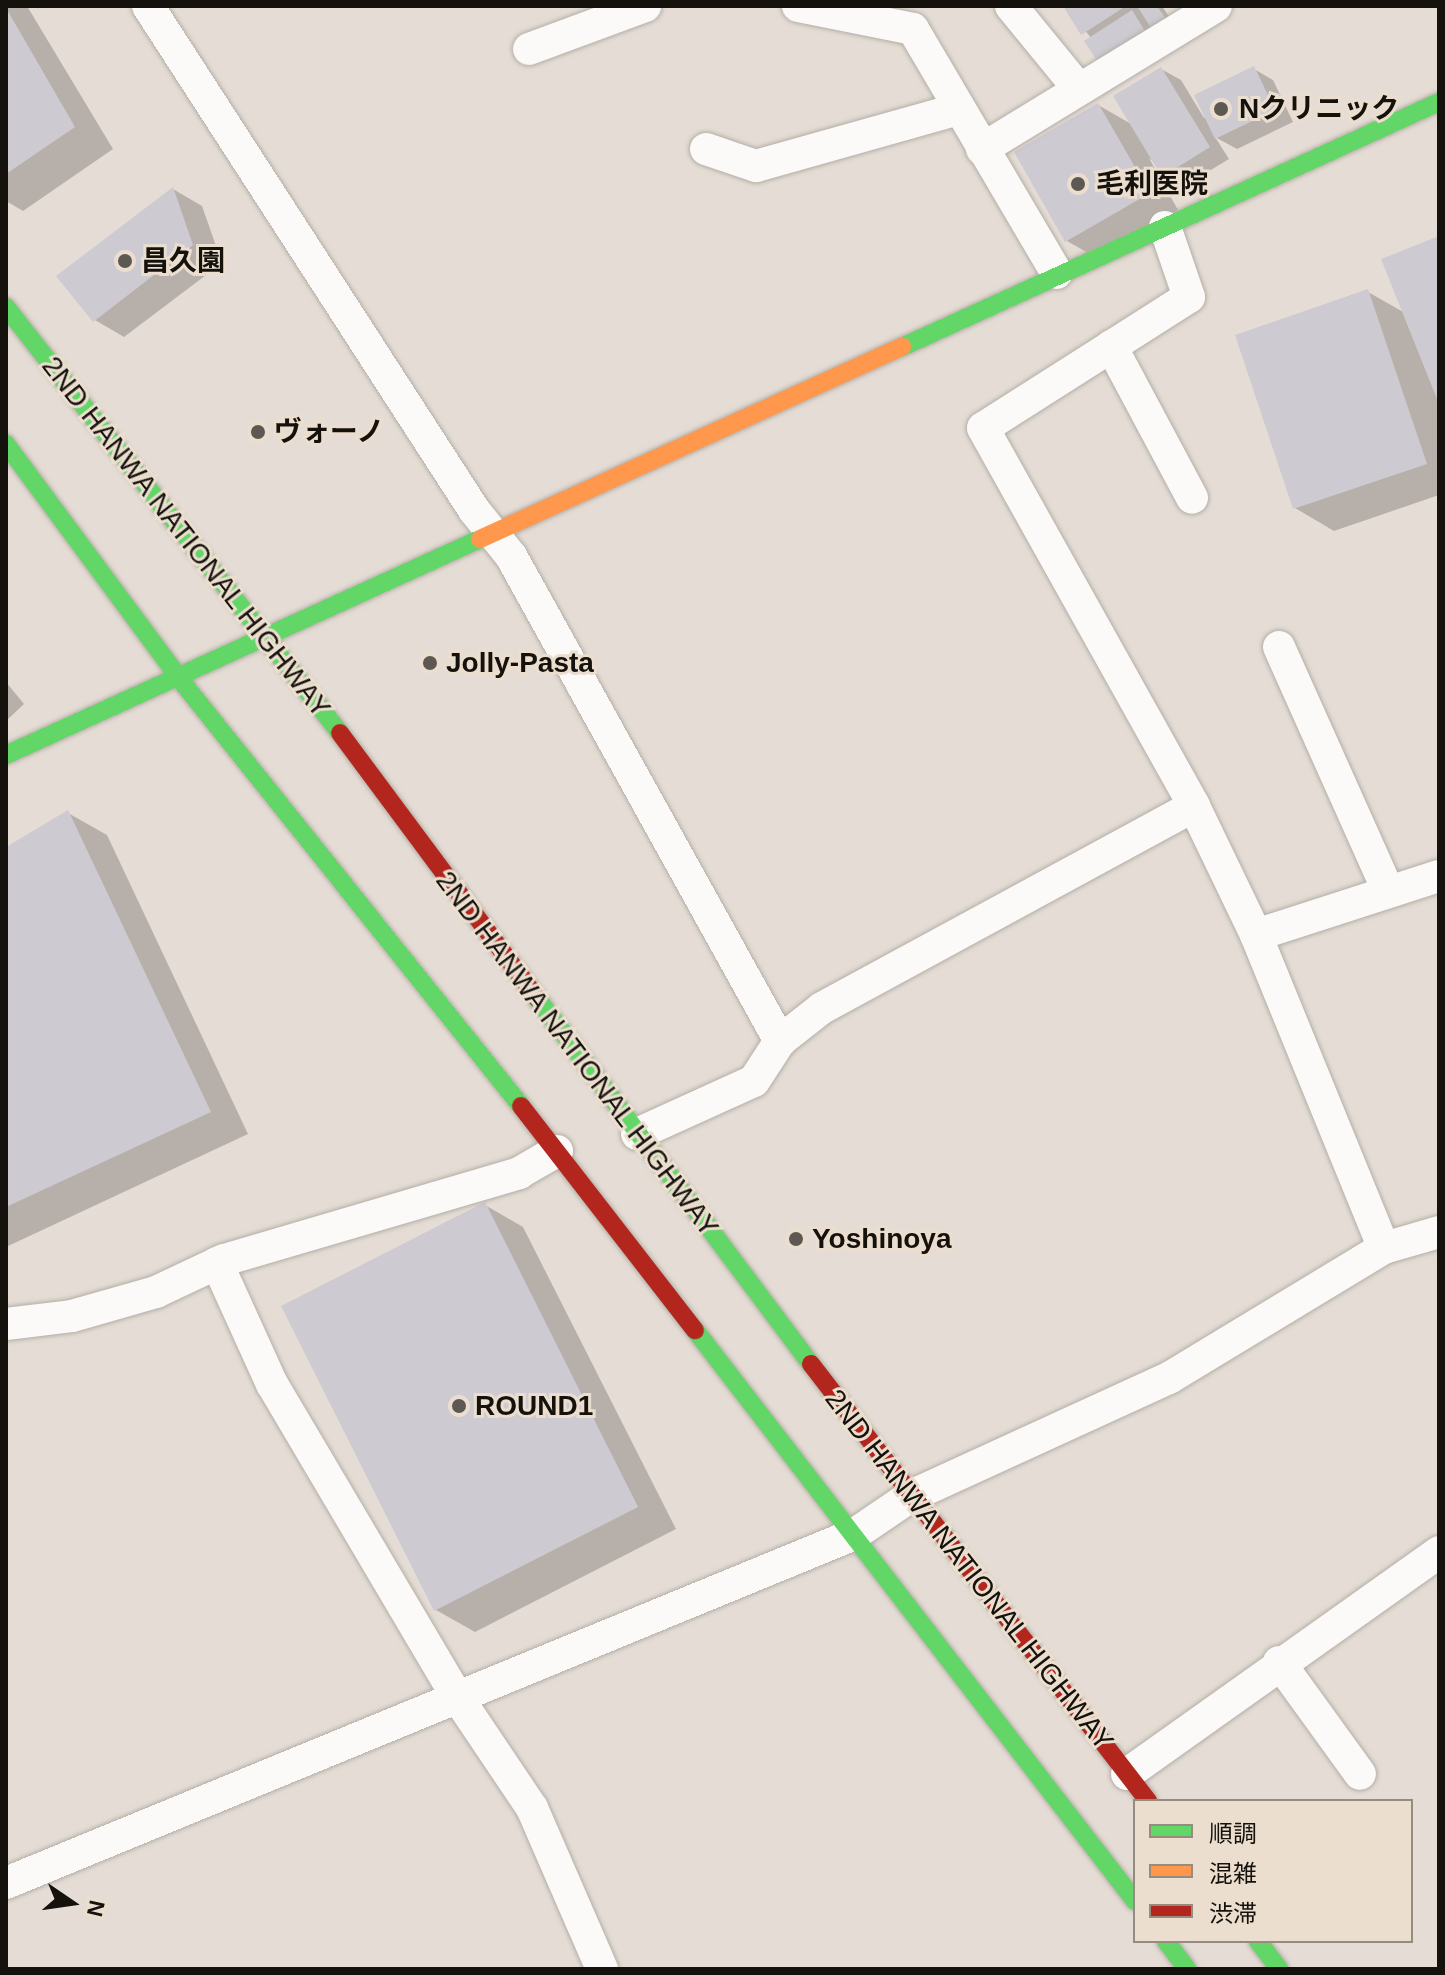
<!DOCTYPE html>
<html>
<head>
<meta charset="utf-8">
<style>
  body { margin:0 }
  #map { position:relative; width:1445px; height:1975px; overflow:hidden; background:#e5ddd5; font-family:Arial,"Noto Sans JP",sans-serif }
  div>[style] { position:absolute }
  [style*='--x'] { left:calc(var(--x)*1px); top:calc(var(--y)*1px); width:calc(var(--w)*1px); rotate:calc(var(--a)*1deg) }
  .shadow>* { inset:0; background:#0003 }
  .building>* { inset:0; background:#cecad1 }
  .roads { filter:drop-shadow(0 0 2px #b4aea7) drop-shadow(0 0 2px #b4aea7) }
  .street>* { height:32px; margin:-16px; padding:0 16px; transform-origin:16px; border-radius:16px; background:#fbfaf9 }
  .fast>* { height:18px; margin:-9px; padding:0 9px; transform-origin:9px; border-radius:9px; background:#63d668 }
  .slow>* { height:18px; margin:-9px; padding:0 9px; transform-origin:9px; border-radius:9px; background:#ff974d }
  .jam>* { height:18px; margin:-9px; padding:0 9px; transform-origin:9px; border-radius:9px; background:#b3261e }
  .dots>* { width:22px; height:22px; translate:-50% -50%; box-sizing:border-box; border:4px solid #ebdecf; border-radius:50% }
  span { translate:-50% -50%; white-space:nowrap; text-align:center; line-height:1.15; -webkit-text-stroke:6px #ebdecf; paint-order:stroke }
  .poi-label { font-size:28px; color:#15110c; font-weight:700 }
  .left { translate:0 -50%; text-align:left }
  .street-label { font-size:28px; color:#15110c }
  .frame { position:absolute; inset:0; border:8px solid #15110c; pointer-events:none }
  .legend { position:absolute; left:1133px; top:1799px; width:280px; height:144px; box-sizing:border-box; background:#ebdecf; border:2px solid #958c81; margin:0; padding:10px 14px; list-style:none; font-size:24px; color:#15110c }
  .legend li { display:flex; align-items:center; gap:16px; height:40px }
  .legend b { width:40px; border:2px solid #958c81 }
  .north { position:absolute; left:32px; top:1863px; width:80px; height:80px; -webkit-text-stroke:6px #ebdecf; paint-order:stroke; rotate:103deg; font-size:22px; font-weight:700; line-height:32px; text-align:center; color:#15110c }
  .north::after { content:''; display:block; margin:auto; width:28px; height:36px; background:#15110c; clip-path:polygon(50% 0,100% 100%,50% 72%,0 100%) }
</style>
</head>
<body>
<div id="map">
  <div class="shadow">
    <div style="clip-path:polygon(6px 6px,27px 6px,113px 149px,23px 211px,6px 201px)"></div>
    <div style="clip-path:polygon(1065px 6px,1162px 6px,1178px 30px,1092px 39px)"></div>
    <div style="clip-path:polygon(1161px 69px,1181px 80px,1204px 118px,1254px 69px,1273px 80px,1293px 122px,1237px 149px,1215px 137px,1229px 159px,1183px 187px,1149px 158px,1178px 210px,1097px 258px,1067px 241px,1098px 105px,1133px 125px)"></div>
    <div style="clip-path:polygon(173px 189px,202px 206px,222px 263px,124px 337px,95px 320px)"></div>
    <div style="clip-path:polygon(1439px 238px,1439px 495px,1334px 531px,1295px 508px,1368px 292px,1405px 313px)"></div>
    <div style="clip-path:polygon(6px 682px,24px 704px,6px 721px)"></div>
    <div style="clip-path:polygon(68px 813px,107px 835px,248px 1134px,6px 1247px,6px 850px)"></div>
    <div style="clip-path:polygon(485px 1205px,523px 1227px,676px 1529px,475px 1632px,436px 1610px)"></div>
  </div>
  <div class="building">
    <div style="clip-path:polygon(1063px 6px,1126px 6px,1081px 35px)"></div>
    <div style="clip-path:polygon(1137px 6px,1157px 6px,1170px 25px,1155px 34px)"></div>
    <div style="clip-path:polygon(6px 8px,75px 127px,6px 174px)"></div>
    <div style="clip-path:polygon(1132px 10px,1148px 36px,1101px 67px,1084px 41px)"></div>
    <div style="clip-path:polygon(1254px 66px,1275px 110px,1215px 139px,1194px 95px)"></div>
    <div style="clip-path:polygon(1161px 67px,1210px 147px,1162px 177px,1113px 96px)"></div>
    <div style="clip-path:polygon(1098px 103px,1150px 193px,1065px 242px,1014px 152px)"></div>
    <div style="clip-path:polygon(173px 187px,193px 245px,93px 322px,56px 276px)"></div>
    <div style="clip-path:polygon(1439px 236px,1439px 404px,1381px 259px)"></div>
    <div style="clip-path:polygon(1368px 289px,1427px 464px,1293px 509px,1235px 335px)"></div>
    <div style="clip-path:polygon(68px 810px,211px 1112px,6px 1207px,6px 847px)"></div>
    <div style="clip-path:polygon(485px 1202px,638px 1507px,434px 1611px,281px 1306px)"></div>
  </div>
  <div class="roads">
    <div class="street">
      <div style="--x:148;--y:6;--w:600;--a:57.1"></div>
      <div style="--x:474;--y:510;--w:59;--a:51.2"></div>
      <div style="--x:511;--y:556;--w:555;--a:60.99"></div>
      <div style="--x:798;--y:6;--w:117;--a:11.3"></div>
      <div style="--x:913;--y:29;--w:283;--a:59.5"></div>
      <div style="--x:1011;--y:6;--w:107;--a:50.7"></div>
      <div style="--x:529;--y:49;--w:124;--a:-20.3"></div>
      <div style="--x:706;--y:149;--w:53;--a:18.8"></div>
      <div style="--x:756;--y:166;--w:211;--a:-15.7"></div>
      <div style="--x:982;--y:149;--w:274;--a:-31.4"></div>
      <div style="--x:1165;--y:227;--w:74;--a:71.1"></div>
      <div style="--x:1189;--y:297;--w:244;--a:147.5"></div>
      <div style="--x:983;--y:428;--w:433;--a:60.8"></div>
      <div style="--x:1194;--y:806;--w:143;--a:64.3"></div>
      <div style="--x:1256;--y:935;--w:338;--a:67.8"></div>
      <div style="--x:1111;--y:346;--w:172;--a:61.9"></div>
      <div style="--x:1279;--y:647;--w:267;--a:65.9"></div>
      <div style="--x:1256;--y:935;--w:192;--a:-17.9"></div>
      <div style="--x:637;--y:1134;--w:128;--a:-24.4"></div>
      <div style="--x:754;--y:1081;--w:48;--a:-57"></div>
      <div style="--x:780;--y:1041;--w:53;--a:-38.2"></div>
      <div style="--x:822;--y:1008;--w:423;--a:-28.5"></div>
      <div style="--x:217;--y:1263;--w:133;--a:65.6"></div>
      <div style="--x:272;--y:1384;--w:361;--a:59.4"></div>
      <div style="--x:456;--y:1695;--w:136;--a:56.1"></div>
      <div style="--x:532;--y:1808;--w:176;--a:66.5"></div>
      <div style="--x:6;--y:1324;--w:66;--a:-6.9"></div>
      <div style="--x:72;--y:1316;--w:87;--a:-15.9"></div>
      <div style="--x:156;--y:1292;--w:75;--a:-25.2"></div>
      <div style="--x:224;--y:1260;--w:308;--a:-16.4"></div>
      <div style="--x:519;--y:1173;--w:44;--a:-30.1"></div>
      <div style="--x:1279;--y:1662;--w:138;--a:54.1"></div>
      <div style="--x:1127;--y:1774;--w:383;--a:-35.4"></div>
      <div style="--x:6;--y:1883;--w:918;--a:-22.35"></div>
      <div style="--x:855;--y:1534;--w:68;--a:-34.2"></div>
      <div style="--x:911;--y:1496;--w:284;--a:-24.6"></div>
      <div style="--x:1169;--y:1378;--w:251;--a:-31.2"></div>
      <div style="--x:1384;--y:1248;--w:57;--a:-16.2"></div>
    </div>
    <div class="fast">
      <div style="--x:6;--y:307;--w:541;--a:51.9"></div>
      <div style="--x:902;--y:347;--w:590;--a:-24.52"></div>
      <div style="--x:6;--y:444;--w:291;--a:53.5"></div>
      <div style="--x:179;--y:678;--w:548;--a:51.37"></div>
      <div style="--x:6;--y:755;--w:521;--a:-24.5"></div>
      <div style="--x:537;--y:998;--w:457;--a:53.2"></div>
      <div style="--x:695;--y:1330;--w:721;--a:52.38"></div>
      <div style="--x:1166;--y:1941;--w:35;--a:53"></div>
      <div style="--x:1258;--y:1941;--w:35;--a:53"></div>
    </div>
    <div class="slow">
      <div style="--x:480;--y:539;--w:464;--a:-24.5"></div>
    </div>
    <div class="jam">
      <div style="--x:340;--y:733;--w:330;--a:53.4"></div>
      <div style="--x:521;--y:1106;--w:284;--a:52.2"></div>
      <div style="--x:811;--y:1364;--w:552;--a:52.36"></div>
    </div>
  </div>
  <div class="dots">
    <div style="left:1221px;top:109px;background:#5e5852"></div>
    <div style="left:1078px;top:184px;background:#5e5852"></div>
    <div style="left:125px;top:261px;background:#5e5852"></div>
    <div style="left:258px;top:432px;background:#5e5852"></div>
    <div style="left:430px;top:663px;background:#5e5852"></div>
    <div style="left:796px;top:1239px;background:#5e5852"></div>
    <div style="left:459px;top:1406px;background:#5e5852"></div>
  </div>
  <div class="poi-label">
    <span class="left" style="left:1239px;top:109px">Nクリニック</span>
    <span class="left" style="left:1096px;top:184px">毛利医院</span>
    <span class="left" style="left:141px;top:261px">昌久園</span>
    <span class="left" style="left:274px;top:432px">ヴォーノ</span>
    <span class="left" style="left:446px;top:663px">Jolly-Pasta</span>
    <span class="left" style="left:812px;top:1239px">Yoshinoya</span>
    <span class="left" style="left:475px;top:1406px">ROUND1</span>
  </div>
  <div class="street-label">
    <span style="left:186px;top:537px;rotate:52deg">2ND HANWA NATIONAL HIGHWAY</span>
    <span style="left:577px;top:1054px;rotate:53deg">2ND HANWA NATIONAL HIGHWAY</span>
    <span style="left:969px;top:1570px;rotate:52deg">2ND HANWA NATIONAL HIGHWAY</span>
  </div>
  <div class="frame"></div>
  <ul class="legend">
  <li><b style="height:10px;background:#63d668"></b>順調</li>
  <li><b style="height:10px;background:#ff974d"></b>混雑</li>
  <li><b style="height:10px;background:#b3261e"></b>渋滞</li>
  </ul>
  <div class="north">N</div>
</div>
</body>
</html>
